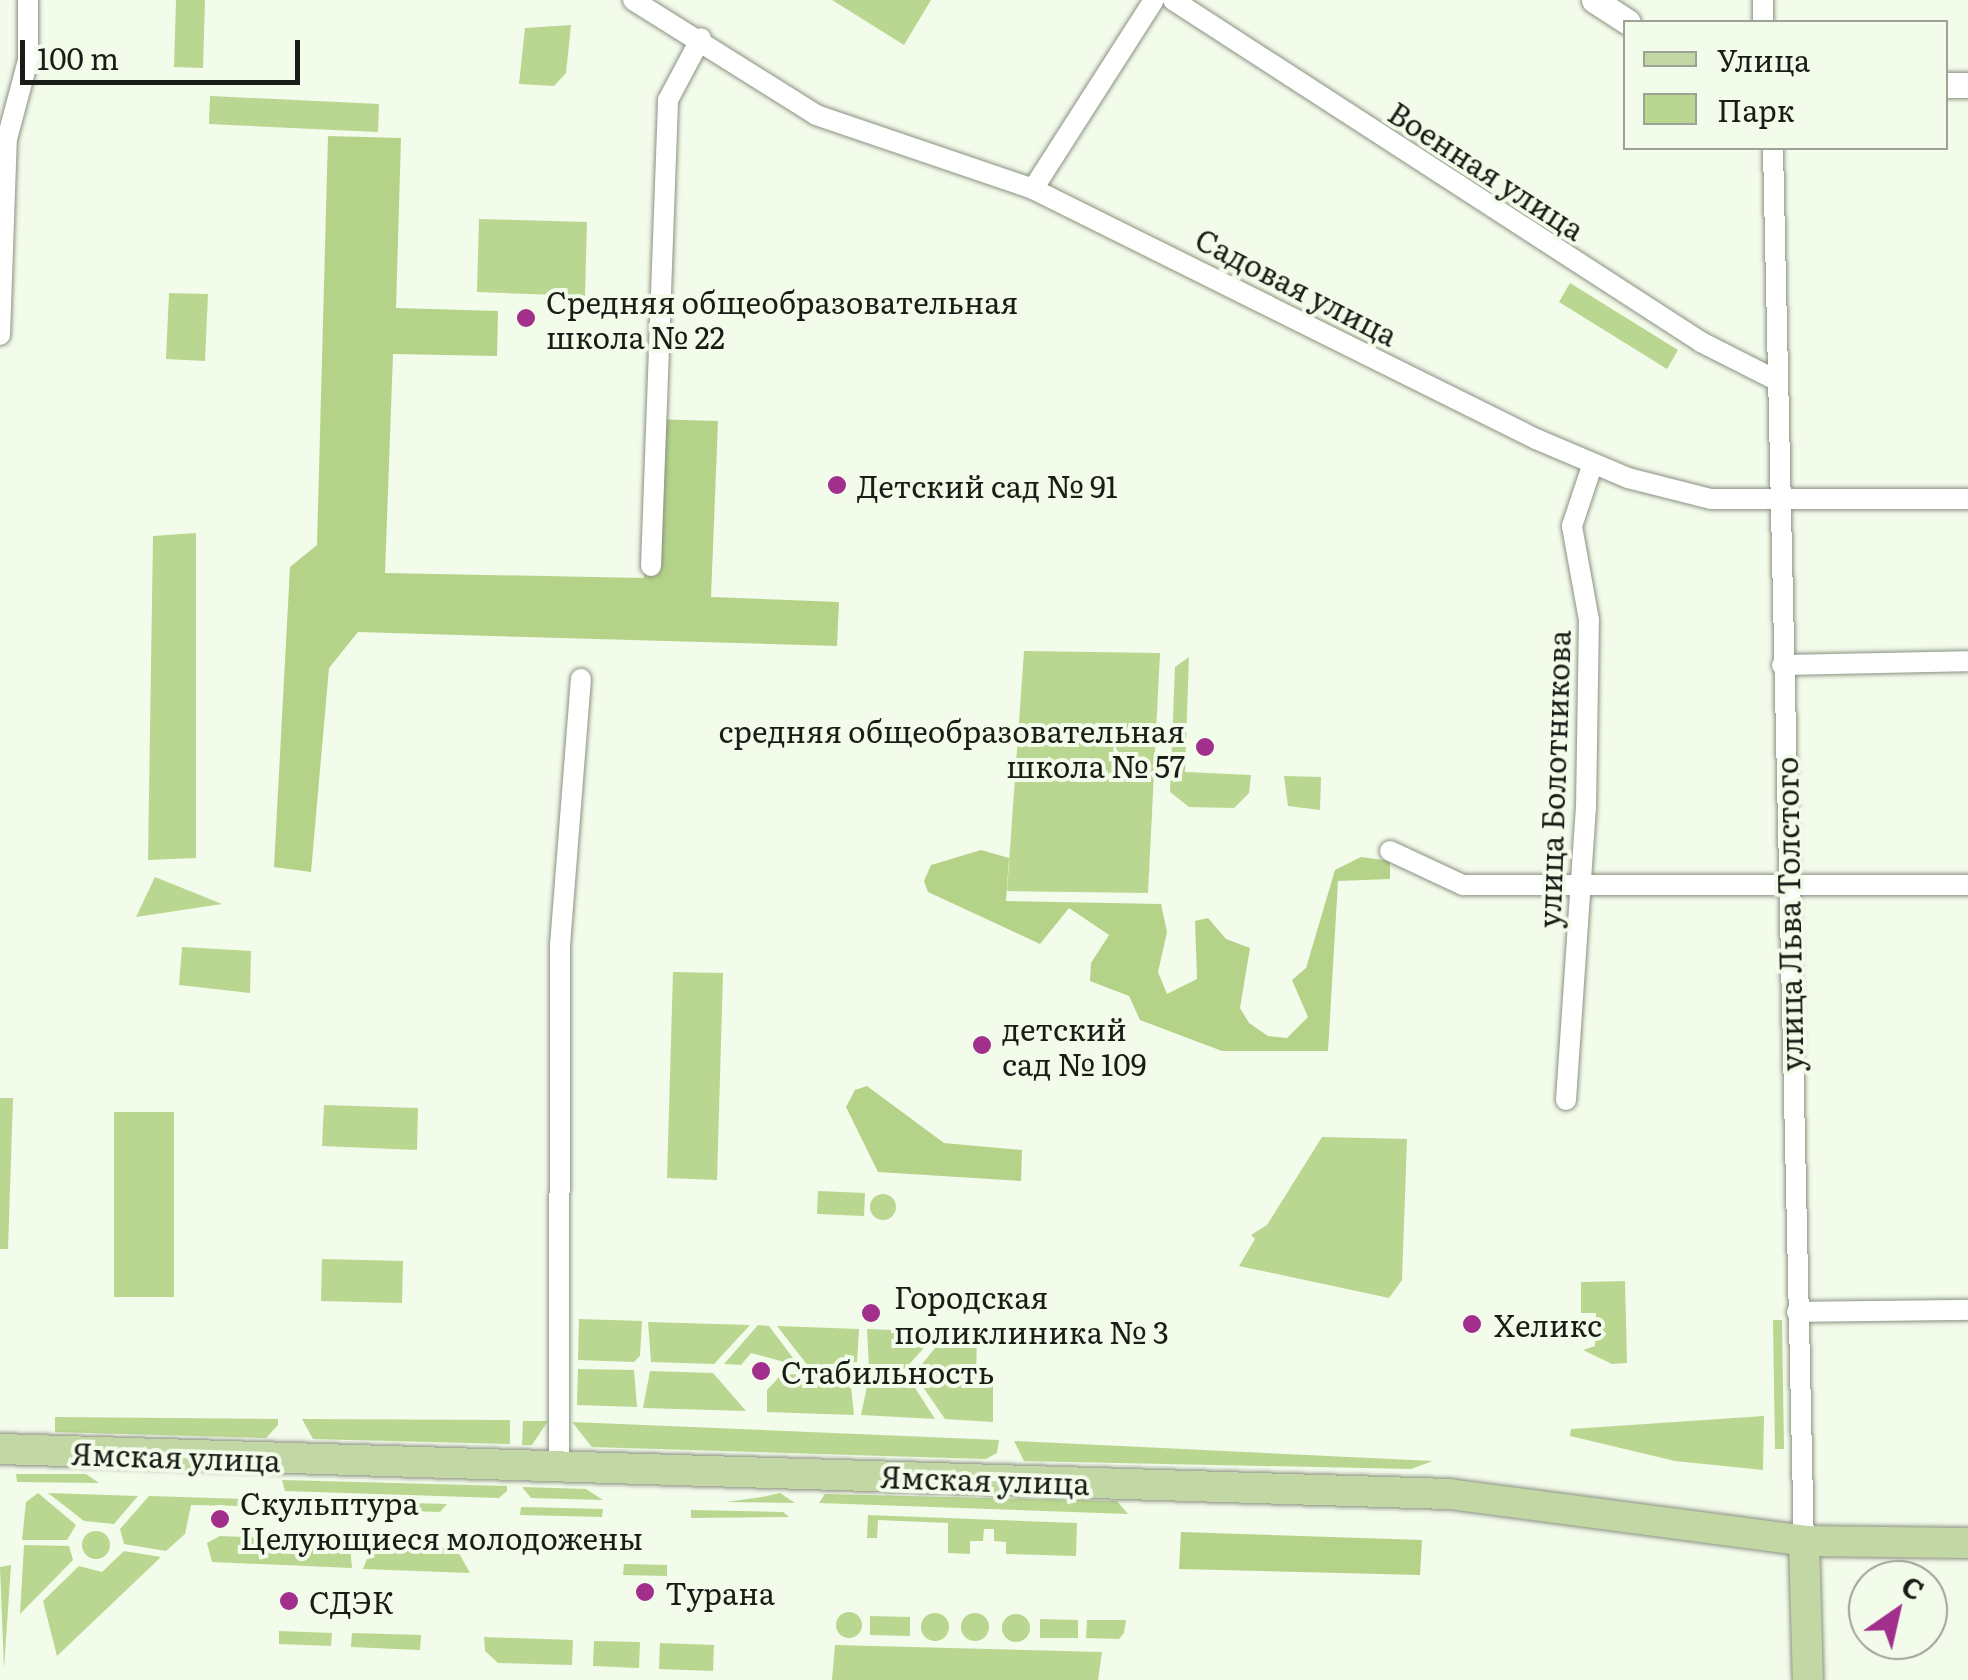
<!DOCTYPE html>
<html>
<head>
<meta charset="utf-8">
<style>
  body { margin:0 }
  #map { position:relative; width:1968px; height:1680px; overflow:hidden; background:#f3fbea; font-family:Literata,serif }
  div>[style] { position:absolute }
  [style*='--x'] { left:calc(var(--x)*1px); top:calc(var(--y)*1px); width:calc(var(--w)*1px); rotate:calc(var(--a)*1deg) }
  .green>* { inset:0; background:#b9d790 }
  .round { border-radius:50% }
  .forest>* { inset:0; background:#b4d389 }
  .roads { filter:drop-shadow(0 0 2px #8a9182) drop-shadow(0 0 2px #8a9182) }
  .minor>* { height:20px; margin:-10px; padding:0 10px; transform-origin:10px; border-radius:10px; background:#fff }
  .tertiary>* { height:25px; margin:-12.5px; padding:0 12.5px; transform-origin:12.5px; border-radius:12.5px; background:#fff }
  .primary>* { height:30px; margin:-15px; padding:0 15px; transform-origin:15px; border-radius:15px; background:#c2d7a4 }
  .dots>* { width:28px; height:28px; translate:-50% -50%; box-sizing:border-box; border:5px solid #f3fbea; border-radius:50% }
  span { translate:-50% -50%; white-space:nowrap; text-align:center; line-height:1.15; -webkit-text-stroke:8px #f3fbea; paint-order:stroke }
  .street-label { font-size:30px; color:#1a1d17 }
  .poi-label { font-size:30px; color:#1a1d17 }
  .left { translate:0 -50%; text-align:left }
  .right { translate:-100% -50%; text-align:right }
  .legend { position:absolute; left:1623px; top:20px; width:325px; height:130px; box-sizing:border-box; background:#f3fbea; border:2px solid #9ca296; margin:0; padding:12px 18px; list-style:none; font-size:30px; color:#1a1d17 }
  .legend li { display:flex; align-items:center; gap:20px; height:50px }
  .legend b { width:50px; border:2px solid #9ca296 }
  .north { position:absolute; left:1848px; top:1560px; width:100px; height:100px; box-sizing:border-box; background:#f3fbea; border:2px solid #9ca296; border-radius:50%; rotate:34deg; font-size:28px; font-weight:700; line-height:40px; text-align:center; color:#1a1d17 }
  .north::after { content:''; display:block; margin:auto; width:35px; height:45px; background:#a12f8b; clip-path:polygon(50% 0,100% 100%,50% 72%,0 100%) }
  .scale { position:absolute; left:20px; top:40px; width:280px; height:45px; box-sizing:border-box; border:5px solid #1a1d17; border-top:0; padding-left:12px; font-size:30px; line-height:35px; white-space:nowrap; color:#1a1d17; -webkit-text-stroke:8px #f3fbea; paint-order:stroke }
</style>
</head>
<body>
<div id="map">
  <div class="green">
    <div style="clip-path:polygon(176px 0,205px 0,203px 68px,174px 67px)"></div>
    <div style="clip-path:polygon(832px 0,931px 0,904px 45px)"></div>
    <div style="clip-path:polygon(571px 25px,566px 73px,554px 86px,519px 84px,525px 28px)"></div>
    <div style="clip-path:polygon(210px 96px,379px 104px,378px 132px,209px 124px)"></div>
    <div style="clip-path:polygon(479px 219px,587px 222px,585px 296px,477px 292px)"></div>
    <div style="clip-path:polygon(1570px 283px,1678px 350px,1667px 369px,1559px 302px)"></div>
    <div style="clip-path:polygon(169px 293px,208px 294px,205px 361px,166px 359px)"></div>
    <div style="clip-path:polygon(196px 533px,196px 858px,148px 860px,153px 536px)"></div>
    <div style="clip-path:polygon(1024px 651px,1160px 653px,1148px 893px,1007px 891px)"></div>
    <div style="clip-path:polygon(1189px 657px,1185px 772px,1251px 775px,1249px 793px,1234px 808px,1189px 807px,1170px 792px,1175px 667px)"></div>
    <div style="clip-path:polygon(1284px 776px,1321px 777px,1320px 810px,1288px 806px)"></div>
    <div style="clip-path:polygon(155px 877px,222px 904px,136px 917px)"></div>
    <div style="clip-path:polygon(182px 947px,251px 951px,250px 993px,179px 985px)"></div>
    <div style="clip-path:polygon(673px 972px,723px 973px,717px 1180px,667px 1178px)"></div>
    <div style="clip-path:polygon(0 1098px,13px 1098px,8px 1249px,0 1249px)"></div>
    <div style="clip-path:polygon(324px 1105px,418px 1108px,417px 1150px,322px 1146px)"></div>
    <div style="clip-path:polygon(114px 1112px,174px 1112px,174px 1297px,114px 1297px)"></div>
    <div style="clip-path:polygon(1322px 1137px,1407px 1139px,1402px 1280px,1389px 1298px,1239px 1266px,1255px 1239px,1251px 1235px,1267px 1225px)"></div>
    <div style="clip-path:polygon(818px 1191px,865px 1193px,864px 1216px,817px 1214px)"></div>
    <div class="round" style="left:870px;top:1194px;width:26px;height:26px"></div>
    <div style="clip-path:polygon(322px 1259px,403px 1261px,402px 1303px,321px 1301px)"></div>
    <div style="clip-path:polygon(1625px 1281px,1627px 1363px,1612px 1364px,1583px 1350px,1595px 1346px,1596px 1313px,1581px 1313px,1581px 1282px)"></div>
    <div style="clip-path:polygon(579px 1319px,642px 1321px,640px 1356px,634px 1362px,578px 1360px)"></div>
    <div style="clip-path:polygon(1773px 1320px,1782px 1320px,1784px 1449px,1775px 1449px)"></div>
    <div style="clip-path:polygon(648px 1322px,750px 1325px,714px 1364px,651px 1362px)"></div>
    <div style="clip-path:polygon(758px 1325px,769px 1326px,799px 1366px,751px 1353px,741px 1365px,724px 1364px)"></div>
    <div style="clip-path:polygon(777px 1326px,859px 1329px,857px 1362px,808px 1366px)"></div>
    <div style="clip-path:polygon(867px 1329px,938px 1332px,905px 1369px,869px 1368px)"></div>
    <div style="clip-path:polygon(948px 1332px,977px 1334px,976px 1381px,993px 1385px,993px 1422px,945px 1419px,914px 1374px)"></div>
    <div style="clip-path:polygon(578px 1369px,634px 1370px,637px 1407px,577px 1405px)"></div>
    <div style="clip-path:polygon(650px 1371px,713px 1373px,746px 1411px,643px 1408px)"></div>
    <div style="clip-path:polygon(782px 1374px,850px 1376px,854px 1415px,767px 1412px,767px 1390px)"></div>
    <div style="clip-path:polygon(869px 1377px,910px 1380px,935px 1419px,861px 1415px)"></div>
    <div style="clip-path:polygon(1764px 1416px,1763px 1470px,1675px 1461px,1570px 1436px,1571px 1429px)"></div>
    <div style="clip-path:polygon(55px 1417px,278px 1419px,278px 1425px,266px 1438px,55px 1432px)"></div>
    <div style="clip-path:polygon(302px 1419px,510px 1420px,510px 1444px,313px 1439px)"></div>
    <div style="clip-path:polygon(523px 1421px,548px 1421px,532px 1445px,522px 1445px)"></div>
    <div style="clip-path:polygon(572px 1422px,999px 1440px,997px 1453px,986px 1459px,592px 1447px)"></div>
    <div style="clip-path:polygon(1014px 1441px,1433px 1461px,1411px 1469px,1024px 1461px)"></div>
    <div style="clip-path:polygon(16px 1474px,86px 1474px,99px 1483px,17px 1482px)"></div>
    <div style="clip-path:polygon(282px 1480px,507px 1486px,507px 1491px,499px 1498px,285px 1491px)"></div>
    <div style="clip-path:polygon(522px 1487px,586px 1489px,603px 1500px,531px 1498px)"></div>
    <div style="clip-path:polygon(38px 1493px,76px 1525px,67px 1540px,22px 1540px,26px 1502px)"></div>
    <div style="clip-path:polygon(48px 1493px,138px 1496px,114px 1524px,84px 1521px)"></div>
    <div style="clip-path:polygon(780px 1493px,795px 1503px,726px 1502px,762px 1497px)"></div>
    <div style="clip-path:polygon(825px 1494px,1117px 1501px,1128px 1514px,819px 1503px)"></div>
    <div style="clip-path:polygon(149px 1496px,245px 1499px,245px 1506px,191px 1505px,185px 1534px,166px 1551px,124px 1544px,120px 1529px)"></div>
    <div style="clip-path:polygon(372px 1502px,447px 1504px,440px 1512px,379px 1510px)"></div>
    <div style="clip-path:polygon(521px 1507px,603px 1509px,602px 1517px,520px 1515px)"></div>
    <div style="clip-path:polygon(691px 1510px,783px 1512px,789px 1517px,691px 1518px)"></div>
    <div style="clip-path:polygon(868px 1515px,1077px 1523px,1076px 1556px,1006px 1554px,1006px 1542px,994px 1541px,994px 1529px,984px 1529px,983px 1541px,970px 1541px,970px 1554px,948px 1553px,948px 1523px,878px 1520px,877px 1538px,867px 1538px)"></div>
    <div class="round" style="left:82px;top:1531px;width:28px;height:28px"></div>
    <div style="clip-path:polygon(220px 1536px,342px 1541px,350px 1547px,352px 1568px,212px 1562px,207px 1543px)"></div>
    <div style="clip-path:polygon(373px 1543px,456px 1548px,470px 1573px,363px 1569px)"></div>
    <div style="clip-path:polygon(24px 1545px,69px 1546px,73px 1560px,20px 1614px)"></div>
    <div style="clip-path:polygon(124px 1551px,161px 1557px,57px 1656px,43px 1601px,79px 1566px,102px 1572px)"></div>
    <div style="clip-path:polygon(624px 1564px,667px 1565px,667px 1576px,623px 1575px)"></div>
    <div style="clip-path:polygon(11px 1565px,4px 1669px,0 1567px)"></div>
    <div class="round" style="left:836px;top:1612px;width:26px;height:26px"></div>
    <div class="round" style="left:921px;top:1613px;width:28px;height:28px"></div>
    <div class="round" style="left:961px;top:1613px;width:28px;height:28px"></div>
    <div class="round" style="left:1002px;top:1614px;width:28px;height:28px"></div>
    <div style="clip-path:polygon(870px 1616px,910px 1617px,910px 1636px,870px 1635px)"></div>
    <div style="clip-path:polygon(1040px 1619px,1078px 1620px,1078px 1638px,1040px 1638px)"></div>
    <div style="clip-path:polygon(1087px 1620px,1126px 1620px,1124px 1633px,1119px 1639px,1086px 1638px)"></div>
    <div style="clip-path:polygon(279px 1631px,332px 1633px,331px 1646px,279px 1644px)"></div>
    <div style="clip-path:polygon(352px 1633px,421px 1635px,420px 1650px,351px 1647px)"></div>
    <div style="clip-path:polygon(484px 1637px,573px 1640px,572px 1665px,498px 1663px,485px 1651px)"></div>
    <div style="clip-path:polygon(594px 1641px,640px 1642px,639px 1668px,593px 1666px)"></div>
    <div style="clip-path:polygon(660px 1643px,714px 1645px,713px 1671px,659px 1669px)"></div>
    <div style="clip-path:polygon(835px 1645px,1102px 1652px,1098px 1680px,832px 1680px)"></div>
  </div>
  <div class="forest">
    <div style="clip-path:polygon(328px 136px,401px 138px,396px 308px,498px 311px,497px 356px,393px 354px,385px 573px,644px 578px,649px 419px,718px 421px,711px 597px,839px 602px,837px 646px,358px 632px,329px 668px,311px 872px,274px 867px,290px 567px,317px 545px)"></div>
    <div style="clip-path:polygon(981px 850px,1009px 858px,1006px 901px,1161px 904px,1167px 932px,1158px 972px,1167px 994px,1197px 979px,1195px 921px,1208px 918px,1226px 939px,1250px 948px,1240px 1008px,1249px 1023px,1268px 1036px,1287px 1038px,1308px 1017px,1292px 980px,1306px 968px,1335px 870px,1361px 857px,1390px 861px,1390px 879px,1338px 881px,1328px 1051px,1222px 1051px,1140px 1020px,1129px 996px,1090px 981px,1091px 963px,1109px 935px,1069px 908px,1040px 944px,928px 892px,924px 881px,931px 865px)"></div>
    <div style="clip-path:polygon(867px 1086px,944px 1143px,1022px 1150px,1021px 1181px,878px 1172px,846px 1107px,855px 1090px)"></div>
    <div style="clip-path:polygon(1181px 1532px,1422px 1540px,1420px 1575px,1179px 1569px)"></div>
  </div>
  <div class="roads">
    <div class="minor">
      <div style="--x:633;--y:0;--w:216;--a:32.1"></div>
      <div style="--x:816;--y:115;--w:229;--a:18.8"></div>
      <div style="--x:1033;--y:189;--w:562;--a:26.43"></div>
      <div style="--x:1536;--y:439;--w:100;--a:23"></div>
      <div style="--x:1628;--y:478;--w:86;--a:14.2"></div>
      <div style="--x:1711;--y:499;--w:257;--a:0"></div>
      <div style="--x:1173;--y:0;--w:629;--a:32.93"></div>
      <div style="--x:1701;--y:342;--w:82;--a:26.9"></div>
      <div style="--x:1763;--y:22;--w:22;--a:-90"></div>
      <div style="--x:1773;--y:148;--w:1393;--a:88.73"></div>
      <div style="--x:1033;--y:189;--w:224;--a:-57.4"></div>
      <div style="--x:0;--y:335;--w:196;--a:-88"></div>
      <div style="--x:7;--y:139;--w:82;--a:-75.1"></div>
      <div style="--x:28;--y:60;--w:60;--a:-90"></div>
      <div style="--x:651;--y:566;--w:466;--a:-87.9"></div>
      <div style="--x:668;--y:100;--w:70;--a:-62"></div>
      <div style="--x:1782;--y:665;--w:186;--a:-1.2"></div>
      <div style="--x:1390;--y:851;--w:81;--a:25"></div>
      <div style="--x:1463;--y:885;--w:505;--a:0"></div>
      <div style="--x:1566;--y:1100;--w:293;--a:-86.1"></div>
      <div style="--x:1586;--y:808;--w:188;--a:-89.1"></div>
      <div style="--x:1589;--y:620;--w:96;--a:-100.3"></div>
      <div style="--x:1572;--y:526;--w:66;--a:-71.6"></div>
      <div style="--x:1797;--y:1312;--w:171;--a:-0.7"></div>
      <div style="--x:559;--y:1466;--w:521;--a:-89.89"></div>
      <div style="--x:560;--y:945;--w:267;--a:-85.5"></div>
    </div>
    <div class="tertiary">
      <div style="--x:1594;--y:0;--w:40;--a:32.9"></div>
      <div style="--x:1946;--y:85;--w:22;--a:0"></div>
    </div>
    <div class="primary">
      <div style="--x:0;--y:1449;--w:1450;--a:1.78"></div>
      <div style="--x:1449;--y:1494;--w:358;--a:7.5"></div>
      <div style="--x:1804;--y:1541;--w:164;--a:0.7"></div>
      <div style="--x:1804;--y:1541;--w:139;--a:88.4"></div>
    </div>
  </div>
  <div class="dots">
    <div style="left:526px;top:318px;background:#a12f8b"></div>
    <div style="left:837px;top:485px;background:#a12f8b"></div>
    <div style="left:1205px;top:747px;background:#a12f8b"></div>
    <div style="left:982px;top:1045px;background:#a12f8b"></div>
    <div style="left:871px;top:1313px;background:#a12f8b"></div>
    <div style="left:1472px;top:1324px;background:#a12f8b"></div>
    <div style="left:761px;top:1371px;background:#a12f8b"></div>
    <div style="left:220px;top:1519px;background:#a12f8b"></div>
    <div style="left:645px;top:1592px;background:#a12f8b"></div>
    <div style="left:289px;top:1601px;background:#a12f8b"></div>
  </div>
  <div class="street-label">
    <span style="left:1487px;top:170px;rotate:33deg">Военная улица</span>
    <span style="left:1297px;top:286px;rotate:27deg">Садовая улица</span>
    <span style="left:1553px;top:779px;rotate:-88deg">улица Болотникова</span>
    <span style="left:1788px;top:914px;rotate:-91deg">улица Льва Толстого</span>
    <span style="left:176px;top:1456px;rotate:2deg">Ямская улица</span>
    <span style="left:985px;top:1479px;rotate:2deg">Ямская улица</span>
  </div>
  <div class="poi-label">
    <span class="left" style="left:546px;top:318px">Средняя общеобразовательная<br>школа № 22</span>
    <span class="left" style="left:857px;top:485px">Детский сад № 91</span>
    <span class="right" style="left:1185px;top:747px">средняя общеобразовательная<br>школа № 57</span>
    <span class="left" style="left:1002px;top:1045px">детский<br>сад № 109</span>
    <span class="left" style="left:894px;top:1313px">Городская<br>поликлиника № 3</span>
    <span class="left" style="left:1494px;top:1324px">Хеликс</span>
    <span class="left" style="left:781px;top:1371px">Стабильность</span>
    <span class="left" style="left:240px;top:1519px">Скульптура<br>Целующиеся молодожены</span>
    <span class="left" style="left:665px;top:1592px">Турана</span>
    <span class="left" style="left:309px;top:1601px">СДЭК</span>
  </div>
  <ul class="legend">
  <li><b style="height:12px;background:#c2d7a4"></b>Улица</li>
  <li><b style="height:28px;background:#b9d790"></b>Парк</li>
  </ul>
  <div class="north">С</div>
  <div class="scale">100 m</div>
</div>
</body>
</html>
